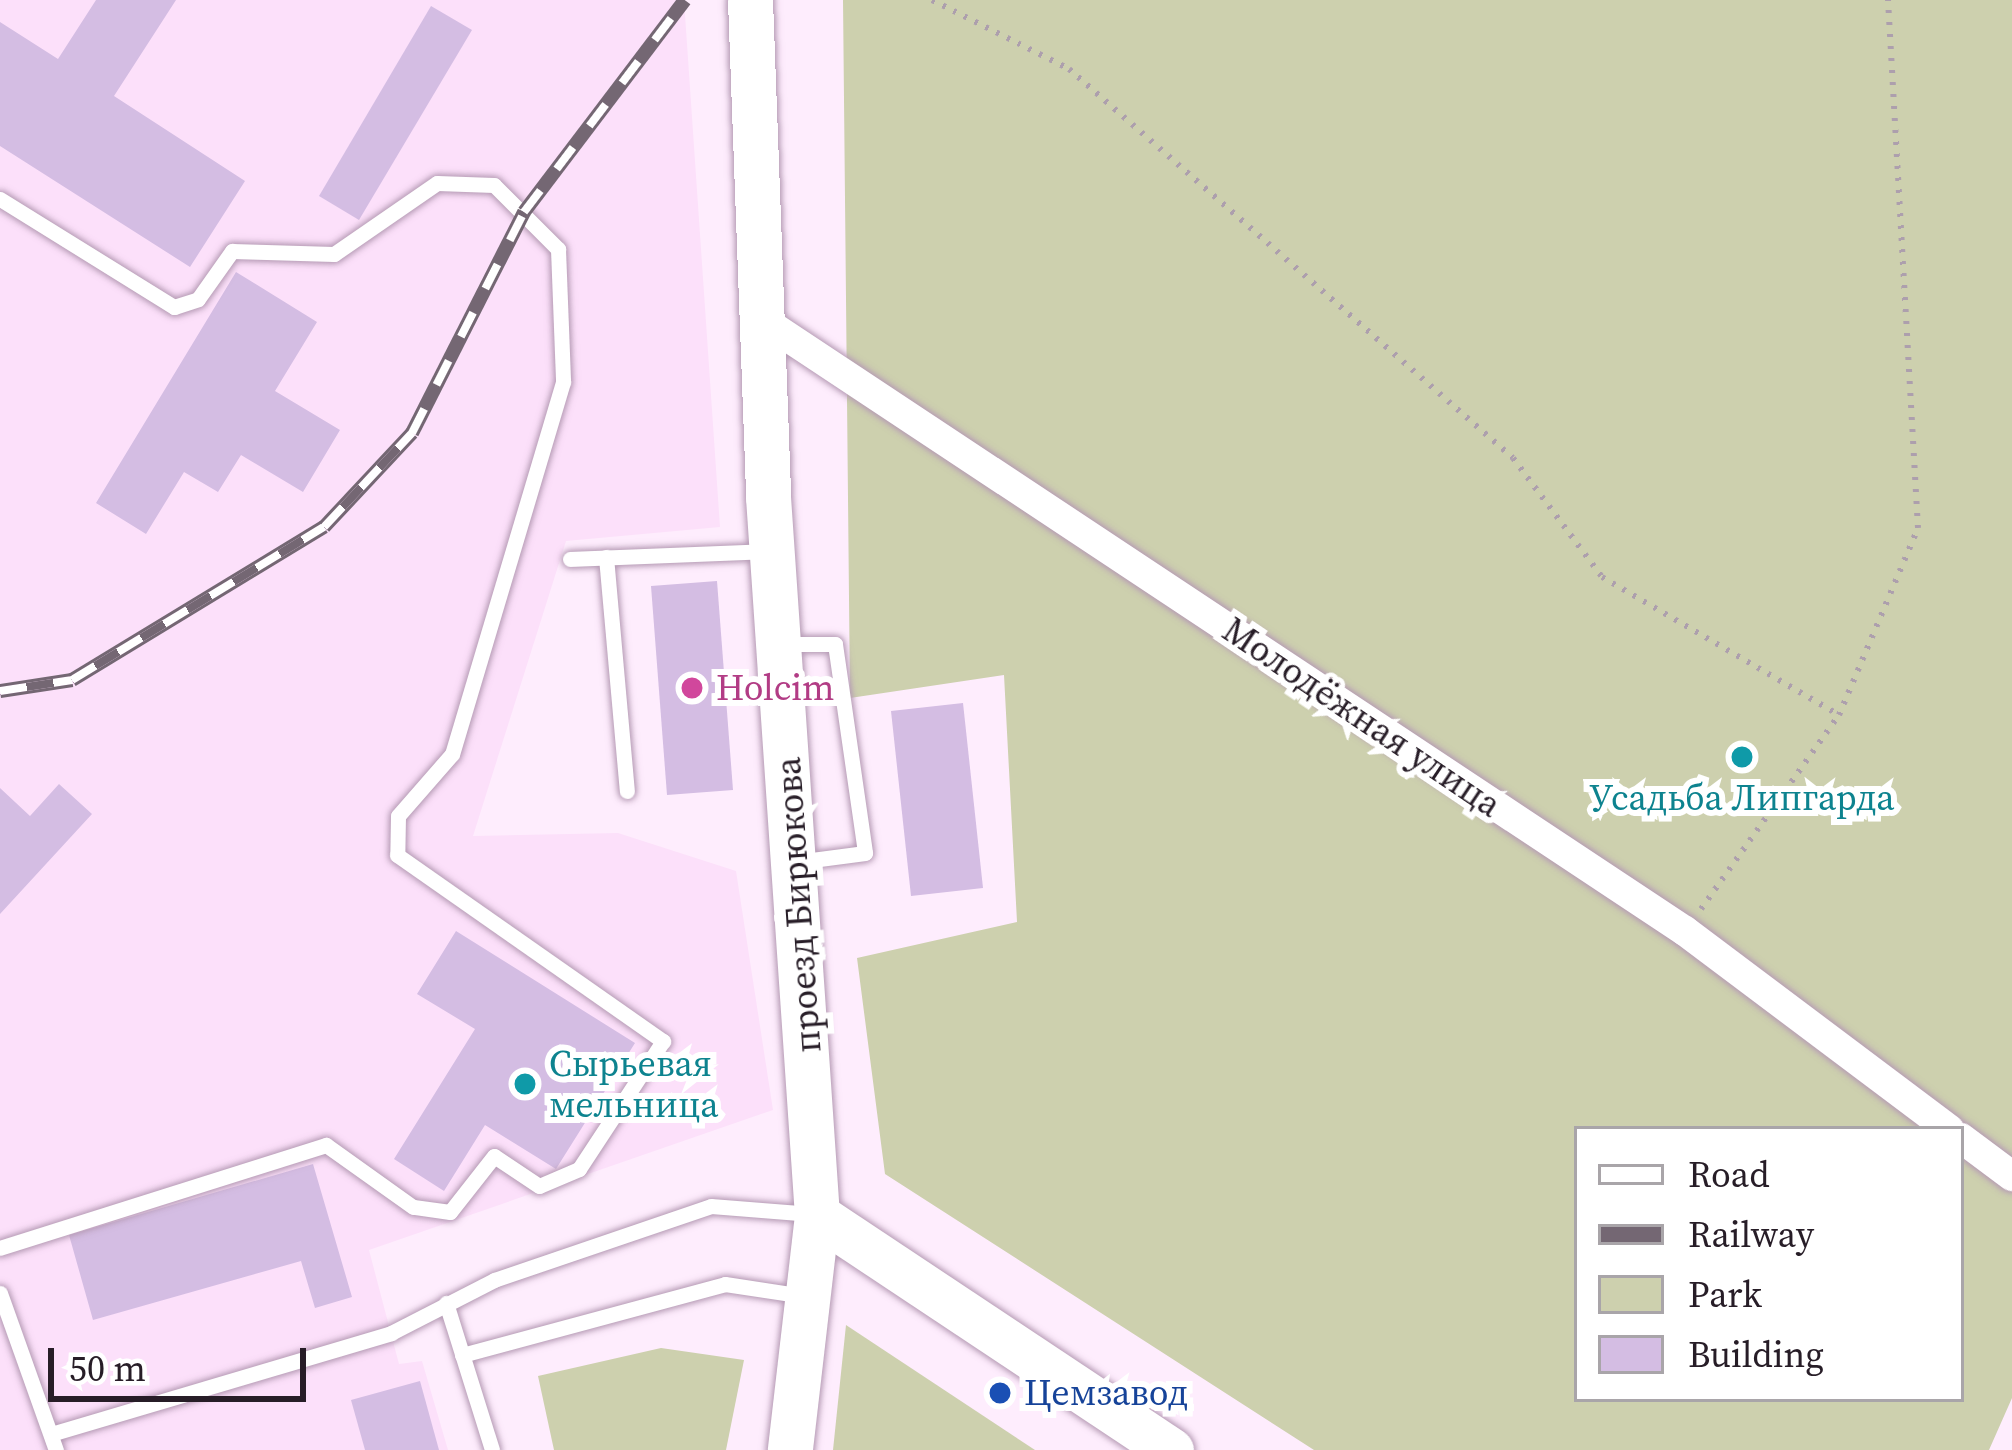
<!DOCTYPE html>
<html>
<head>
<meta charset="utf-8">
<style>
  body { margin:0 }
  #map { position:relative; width:2012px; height:1450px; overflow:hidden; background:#feedfd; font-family:"Source Serif 4",serif }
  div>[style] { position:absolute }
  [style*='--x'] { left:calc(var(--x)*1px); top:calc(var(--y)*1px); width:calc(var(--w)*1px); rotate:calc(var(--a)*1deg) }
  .built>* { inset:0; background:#fce0fa }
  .green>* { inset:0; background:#cdd0ae }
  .building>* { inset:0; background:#d4bde3 }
  .path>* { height:6px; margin-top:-3px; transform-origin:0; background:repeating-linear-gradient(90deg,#ad9fad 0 3px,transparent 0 12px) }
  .roads { filter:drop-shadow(0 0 3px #b59ab4) drop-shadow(0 0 3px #b59ab4) }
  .lane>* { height:15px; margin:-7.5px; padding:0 7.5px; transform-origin:7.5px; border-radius:7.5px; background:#fff }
  .street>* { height:30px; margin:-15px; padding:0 15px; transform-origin:15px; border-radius:15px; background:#fff }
  .secondary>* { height:45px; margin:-22.5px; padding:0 22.5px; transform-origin:22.5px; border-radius:22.5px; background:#fff }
  .rail>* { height:14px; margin-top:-7px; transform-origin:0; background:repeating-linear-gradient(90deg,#fff 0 27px,#746773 0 54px); box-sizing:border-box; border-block:3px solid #746773 }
  .dots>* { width:33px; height:33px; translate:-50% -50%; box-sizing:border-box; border:6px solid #fff; border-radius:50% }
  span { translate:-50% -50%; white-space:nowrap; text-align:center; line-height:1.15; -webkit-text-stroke:12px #fff; paint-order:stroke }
  .hotel-label { font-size:36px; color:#b23c85 }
  .left { translate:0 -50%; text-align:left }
  .street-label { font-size:36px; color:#271d27 }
  .culture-label { font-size:36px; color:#0d838f }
  .transit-label { font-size:36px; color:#164399 }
  .legend { position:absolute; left:1574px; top:1126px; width:390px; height:276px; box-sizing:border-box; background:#fff; border:3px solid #a9a5a9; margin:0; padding:15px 21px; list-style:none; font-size:36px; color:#271d27 }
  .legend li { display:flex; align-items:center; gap:24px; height:60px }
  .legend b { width:60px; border:3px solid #a9a5a9 }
  .scale { position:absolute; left:48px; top:1348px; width:258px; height:54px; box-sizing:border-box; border:6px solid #271d27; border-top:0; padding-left:15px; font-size:36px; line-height:42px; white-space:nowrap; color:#271d27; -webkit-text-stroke:9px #fff; paint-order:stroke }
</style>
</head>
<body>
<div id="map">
  <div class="built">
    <div style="clip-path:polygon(0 0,684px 0,720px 527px,566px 541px,473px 836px,618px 833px,736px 871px,773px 1110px,369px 1250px,399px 1364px,422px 1361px,448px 1450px,0 1450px)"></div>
  </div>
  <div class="green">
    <div style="clip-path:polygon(evenodd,843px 0,2012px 0,2012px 1398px,1989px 1450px,1314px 1450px,885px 1174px,857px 958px,1017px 922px,1004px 675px,850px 698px,843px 0,1577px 1129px,1961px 1129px,1961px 1399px,1577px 1399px,1577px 1129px)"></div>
    <div style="clip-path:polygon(846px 1325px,1035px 1450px,833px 1450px)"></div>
    <div style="clip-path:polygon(661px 1348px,744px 1360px,726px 1450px,554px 1450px,538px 1376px)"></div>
  </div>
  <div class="building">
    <div style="clip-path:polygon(96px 0,176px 0,114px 96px,245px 181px,190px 267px,0 146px,0 22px,58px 59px)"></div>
    <div style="clip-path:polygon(431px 6px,472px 30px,359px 220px,319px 196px)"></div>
    <div style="clip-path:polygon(236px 272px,317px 322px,275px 391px,340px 430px,303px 492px,241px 455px,218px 492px,184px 472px,146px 534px,96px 503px)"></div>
    <div style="clip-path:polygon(717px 581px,733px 790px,667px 795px,651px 586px)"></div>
    <div style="clip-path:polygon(963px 703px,983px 888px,911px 896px,891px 711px)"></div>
    <div style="clip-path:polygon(59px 784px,92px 814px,0 914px,0 788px,30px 816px)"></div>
    <div style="clip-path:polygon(456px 931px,635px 1043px,556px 1169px,485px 1125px,444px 1191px,394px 1159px,475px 1029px,417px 994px)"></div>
    <div style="clip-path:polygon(313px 1164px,352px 1297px,315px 1308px,301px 1261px,93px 1320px,69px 1235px)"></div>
    <div style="clip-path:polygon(420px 1381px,439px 1450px,365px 1450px,351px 1400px)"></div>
  </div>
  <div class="path">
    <div style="--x:932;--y:0;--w:153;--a:26.7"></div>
    <div style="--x:1069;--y:69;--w:590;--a:41.22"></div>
    <div style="--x:1513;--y:458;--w:149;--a:53.2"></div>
    <div style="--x:1602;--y:577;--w:274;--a:30.2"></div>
    <div style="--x:1701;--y:909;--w:238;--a:-54.6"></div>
    <div style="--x:1839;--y:715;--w:203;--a:-67.1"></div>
    <div style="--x:1918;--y:528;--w:529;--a:-93.25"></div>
  </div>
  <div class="roads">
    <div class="lane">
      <div style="--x:0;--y:199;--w:205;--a:31.8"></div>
      <div style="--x:174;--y:307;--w:25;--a:-18"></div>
      <div style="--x:198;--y:299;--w:59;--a:-54.7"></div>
      <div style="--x:232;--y:251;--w:102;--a:1.7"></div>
      <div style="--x:334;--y:254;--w:125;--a:-34.6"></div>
      <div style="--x:437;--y:183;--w:57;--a:2"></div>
      <div style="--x:494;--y:185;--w:91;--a:45"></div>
      <div style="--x:558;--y:249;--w:133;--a:87.8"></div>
      <div style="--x:563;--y:382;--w:388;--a:106.6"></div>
      <div style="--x:452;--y:754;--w:82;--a:131.1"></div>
      <div style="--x:398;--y:816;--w:39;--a:91"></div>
      <div style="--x:397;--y:855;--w:325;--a:35"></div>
      <div style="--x:663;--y:1041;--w:153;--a:123.3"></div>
      <div style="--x:579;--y:1169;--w:43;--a:157"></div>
      <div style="--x:539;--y:1186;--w:54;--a:-146.3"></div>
      <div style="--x:494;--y:1156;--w:71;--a:128.2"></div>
      <div style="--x:450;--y:1212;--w:37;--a:-172"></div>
      <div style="--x:413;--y:1207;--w:107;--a:-144.5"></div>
      <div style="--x:326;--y:1145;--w:342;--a:162.5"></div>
      <div style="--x:606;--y:557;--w:235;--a:84.9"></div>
      <div style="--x:570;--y:559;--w:199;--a:-2.3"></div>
      <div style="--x:783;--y:644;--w:52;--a:0"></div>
      <div style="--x:835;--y:644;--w:211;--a:81.8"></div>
      <div style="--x:865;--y:853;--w:69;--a:172.5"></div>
      <div style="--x:0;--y:1293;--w:167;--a:70.4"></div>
      <div style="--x:446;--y:1303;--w:154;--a:72.6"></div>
      <div style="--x:462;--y:1355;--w:272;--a:-15.1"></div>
      <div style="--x:725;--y:1284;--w:79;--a:8.7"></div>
      <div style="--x:51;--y:1434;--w:355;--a:-16.5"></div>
      <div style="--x:391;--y:1333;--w:116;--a:-27.2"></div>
      <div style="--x:494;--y:1280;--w:229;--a:-18.8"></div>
      <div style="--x:711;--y:1206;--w:101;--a:4.5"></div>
    </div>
    <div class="street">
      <div style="--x:764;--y:321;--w:1105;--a:33.52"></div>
      <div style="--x:1685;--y:931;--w:330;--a:36.9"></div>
      <div style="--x:1961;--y:1138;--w:64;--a:36.7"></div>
    </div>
    <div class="secondary">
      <div style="--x:750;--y:0;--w:497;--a:87.9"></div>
      <div style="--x:768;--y:497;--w:720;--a:86.1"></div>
      <div style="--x:817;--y:1215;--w:237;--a:96.6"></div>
      <div style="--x:817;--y:1215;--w:425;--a:33.6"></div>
    </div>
  </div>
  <div class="rail">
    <div style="--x:0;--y:691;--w:73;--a:-8.7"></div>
    <div style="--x:72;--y:680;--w:295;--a:-31.3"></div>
    <div style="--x:324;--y:527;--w:129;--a:-46.9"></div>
    <div style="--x:412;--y:433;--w:248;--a:-63.1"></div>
    <div style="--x:524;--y:212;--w:266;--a:-52.8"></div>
  </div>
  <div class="dots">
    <div style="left:692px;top:688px;background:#d1479c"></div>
    <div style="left:1742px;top:757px;background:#0f9aa8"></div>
    <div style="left:525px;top:1084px;background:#0f9aa8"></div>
    <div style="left:1000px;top:1393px;background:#1a4fb4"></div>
  </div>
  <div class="hotel-label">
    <span class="left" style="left:716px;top:688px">Holcim</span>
  </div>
  <div class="street-label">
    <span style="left:1362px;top:717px;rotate:34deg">Молодёжная улица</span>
    <span style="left:798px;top:905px;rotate:-94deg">проезд Бирюкова</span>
  </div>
  <div class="culture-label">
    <span style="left:1742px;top:798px">Усадьба Липгарда</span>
    <span class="left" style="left:549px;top:1084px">Сырьевая<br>мельница</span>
  </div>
  <div class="transit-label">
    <span class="left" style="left:1024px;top:1393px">Цемзавод</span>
  </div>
  <ul class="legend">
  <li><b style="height:15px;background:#fff"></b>Road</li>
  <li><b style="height:15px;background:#746773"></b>Railway</li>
  <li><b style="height:33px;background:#cdd0ae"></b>Park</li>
  <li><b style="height:33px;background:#d4bde3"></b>Building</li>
  </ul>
  <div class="scale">50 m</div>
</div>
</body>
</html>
